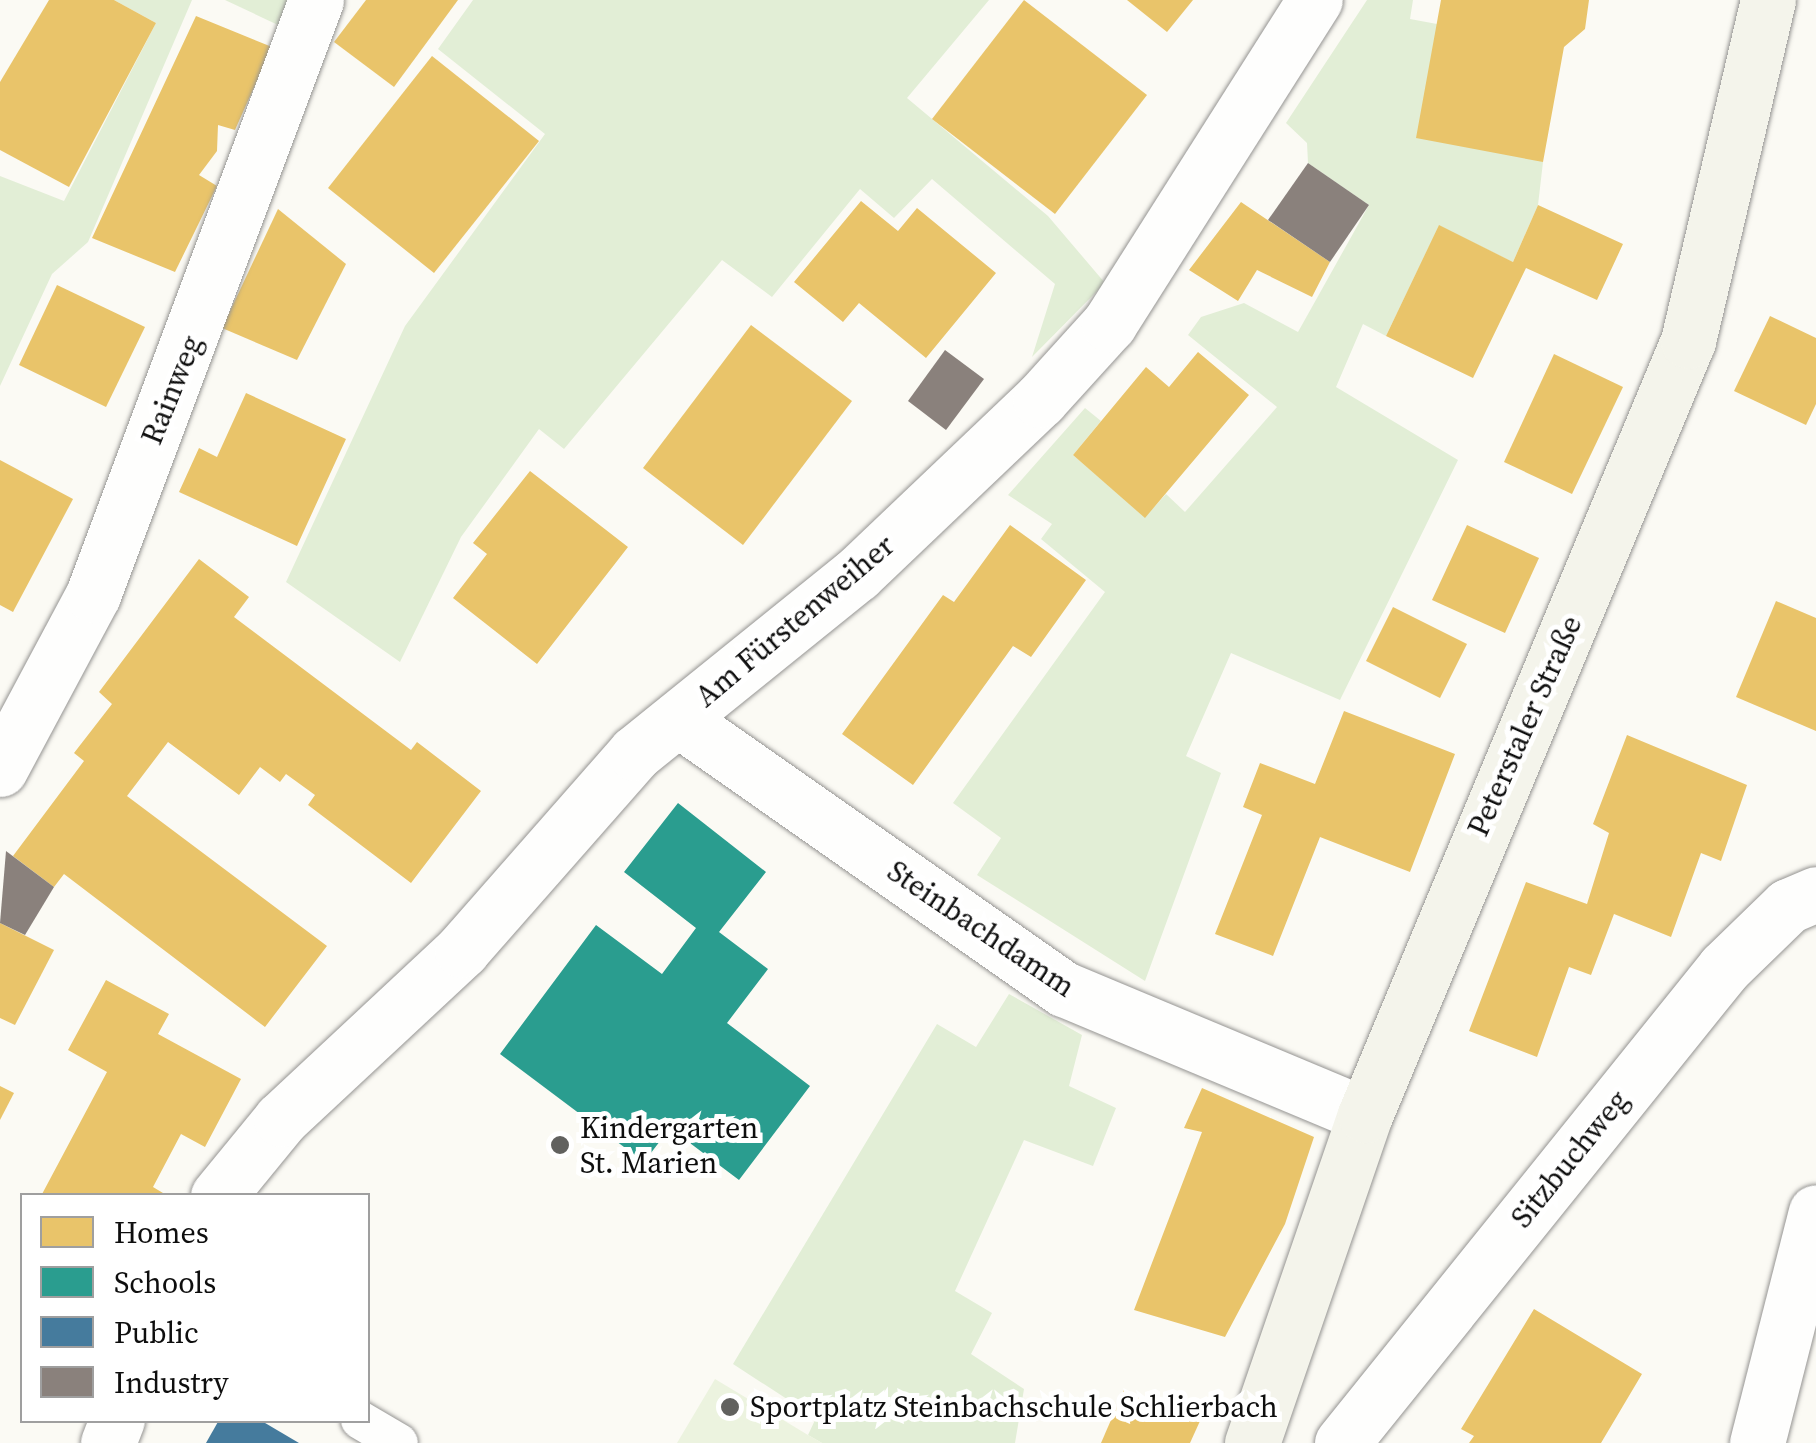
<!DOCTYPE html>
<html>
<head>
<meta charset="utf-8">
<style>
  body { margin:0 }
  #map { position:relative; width:1816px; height:1443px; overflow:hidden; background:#fbfaf4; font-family:"Source Serif 4",serif }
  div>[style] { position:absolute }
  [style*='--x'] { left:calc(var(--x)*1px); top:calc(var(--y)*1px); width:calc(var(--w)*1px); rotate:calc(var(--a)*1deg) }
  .green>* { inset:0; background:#e2eed6 }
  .pitch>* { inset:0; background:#ecf3df }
  .homes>* { inset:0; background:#e9c46a }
  .schools>* { inset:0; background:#2a9d8f }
  .public>* { inset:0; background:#457b9d }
  .industry>* { inset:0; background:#8a817c }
  .roads { filter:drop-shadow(0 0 2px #959492) drop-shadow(0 0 2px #959492) }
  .service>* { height:38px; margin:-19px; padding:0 19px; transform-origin:19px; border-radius:19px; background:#fefefd }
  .minor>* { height:55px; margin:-27.5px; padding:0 27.5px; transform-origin:27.5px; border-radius:27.5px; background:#fefefd }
  .secondary>* { height:55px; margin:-27.5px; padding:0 27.5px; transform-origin:27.5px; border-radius:27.5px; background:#f4f4eb }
  .dots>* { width:28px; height:28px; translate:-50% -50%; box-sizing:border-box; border:5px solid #fff; border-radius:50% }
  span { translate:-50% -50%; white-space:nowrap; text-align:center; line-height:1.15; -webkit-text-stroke:10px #fff; paint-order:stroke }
  .street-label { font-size:30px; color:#0e0e0e }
  .poi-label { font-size:30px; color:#0e0e0e }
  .left { translate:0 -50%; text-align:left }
  .legend { position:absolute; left:20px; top:1193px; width:350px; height:230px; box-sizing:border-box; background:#fff; border:2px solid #9f9f9f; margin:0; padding:12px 18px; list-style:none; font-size:30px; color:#0e0e0e }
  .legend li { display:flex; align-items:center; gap:20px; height:50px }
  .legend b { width:50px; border:2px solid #9f9f9f }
</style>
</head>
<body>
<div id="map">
  <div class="green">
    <div style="clip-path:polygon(114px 0,192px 0,88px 242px,52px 274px,0 386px,0 176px,64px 201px,156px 23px)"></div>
    <div style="clip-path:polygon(225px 0,287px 0,278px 25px)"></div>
    <div style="clip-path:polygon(473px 0,989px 0,907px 98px,1048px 216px,1105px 283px,1032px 357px,1055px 284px,932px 179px,894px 218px,860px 189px,772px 297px,722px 260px,564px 449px,539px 429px,461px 537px,400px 662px,286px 582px,405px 326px,545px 134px,438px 49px)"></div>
    <div style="clip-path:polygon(1367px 0,1413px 0,1410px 19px,1437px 24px,1543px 162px,1538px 205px,1513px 262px,1439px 226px,1386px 336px,1363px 324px,1336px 387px,1458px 460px,1340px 700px,1231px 653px,1186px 756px,1221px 773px,1145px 981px,977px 875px,1001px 838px,953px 803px,1105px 592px,1041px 539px,1052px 524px,1008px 495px,1085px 408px,1101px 421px,1073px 455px,1145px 517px,1166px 494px,1185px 512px,1277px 407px,1188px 335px,1201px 317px,1244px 303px,1298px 332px,1369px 205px,1308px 163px,1307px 143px,1286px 123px)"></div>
    <div style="clip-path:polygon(1009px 994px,1082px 1035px,1069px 1086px,1116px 1108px,1093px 1166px,1024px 1140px,955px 1291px,992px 1313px,971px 1354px,1024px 1389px,1015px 1443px,822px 1443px,808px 1435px,816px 1418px,733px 1364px,937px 1024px,976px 1047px)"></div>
  </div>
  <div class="pitch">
    <div style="clip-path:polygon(715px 1379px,808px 1435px,822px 1443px,677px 1443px)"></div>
  </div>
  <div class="homes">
    <div style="clip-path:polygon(49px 0,114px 0,156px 23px,69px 187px,0 150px,0 82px)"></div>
    <div style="clip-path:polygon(366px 0,458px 0,394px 87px,334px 42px)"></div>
    <div style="clip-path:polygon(1024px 0,1147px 95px,1055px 214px,932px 119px)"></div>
    <div style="clip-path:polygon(1127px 0,1193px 0,1167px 32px)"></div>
    <div style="clip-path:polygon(1441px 0,1589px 0,1585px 29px,1564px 47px,1543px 162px,1416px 138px)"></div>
    <div style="clip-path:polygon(196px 16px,272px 47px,235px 130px,218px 125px,217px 151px,199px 175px,217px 186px,175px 272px,92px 238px)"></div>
    <div style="clip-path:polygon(432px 56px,539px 141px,434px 273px,328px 188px)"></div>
    <div style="clip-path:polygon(861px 201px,898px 231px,917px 208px,996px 273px,926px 358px,859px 303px,843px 322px,794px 282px)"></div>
    <div style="clip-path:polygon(1241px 202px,1330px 262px,1312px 297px,1257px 270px,1238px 301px,1189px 270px)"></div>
    <div style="clip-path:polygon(1538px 205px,1623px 244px,1597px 300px,1526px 268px,1473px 378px,1386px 336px,1439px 225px,1513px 262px)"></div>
    <div style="clip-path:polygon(278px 209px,346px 264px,297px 360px,222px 328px)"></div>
    <div style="clip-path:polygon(57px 285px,145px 327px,106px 407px,19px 365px)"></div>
    <div style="clip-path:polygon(1770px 316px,1816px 338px,1816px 404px,1806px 425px,1734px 391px)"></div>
    <div style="clip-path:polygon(751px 325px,852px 401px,743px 545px,643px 468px)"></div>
    <div style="clip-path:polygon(1198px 352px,1249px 395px,1145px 518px,1073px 455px,1146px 367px,1169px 387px)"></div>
    <div style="clip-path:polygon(1554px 354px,1623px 387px,1572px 494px,1504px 462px)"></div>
    <div style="clip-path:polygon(246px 393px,346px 439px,297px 546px,179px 492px,199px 448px,217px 457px)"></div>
    <div style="clip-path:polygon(0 460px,73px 499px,13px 612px,0 605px)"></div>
    <div style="clip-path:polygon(530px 471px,628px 547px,537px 664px,453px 598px,487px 554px,473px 543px)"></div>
    <div style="clip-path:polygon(1010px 525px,1086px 580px,1031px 657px,1013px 646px,913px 785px,842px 734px,943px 595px,954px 602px)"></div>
    <div style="clip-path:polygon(1467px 525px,1539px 558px,1505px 633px,1432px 600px)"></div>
    <div style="clip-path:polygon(199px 559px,249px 597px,234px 617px,411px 750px,417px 742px,481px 791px,411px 883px,308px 805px,315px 795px,286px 774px,280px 782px,260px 767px,239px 795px,168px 742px,127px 796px,327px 946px,265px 1027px,64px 874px,54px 887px,13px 856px,84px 761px,74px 753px,112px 704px,99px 692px)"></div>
    <div style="clip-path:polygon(1776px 601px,1816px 618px,1816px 731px,1736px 697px)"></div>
    <div style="clip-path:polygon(1393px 607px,1467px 644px,1440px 698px,1366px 661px)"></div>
    <div style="clip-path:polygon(1344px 711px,1455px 754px,1410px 872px,1320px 837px,1273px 956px,1215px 934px,1262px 815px,1243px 807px,1260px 763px,1315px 784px)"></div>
    <div style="clip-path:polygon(1627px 735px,1747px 785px,1721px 861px,1701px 853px,1671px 937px,1614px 914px,1591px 975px,1569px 967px,1537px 1057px,1469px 1031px,1526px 882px,1587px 904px,1609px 833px,1593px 824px)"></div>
    <div style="clip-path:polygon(0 923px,54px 950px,15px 1025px,0 1018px)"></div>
    <div style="clip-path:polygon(106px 980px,169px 1014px,158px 1034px,241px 1079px,205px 1147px,181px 1134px,153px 1187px,168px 1196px,41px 1196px,107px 1072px,68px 1050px)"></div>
    <div style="clip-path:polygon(0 1086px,14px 1093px,0 1120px)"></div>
    <div style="clip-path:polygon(1202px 1088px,1314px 1137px,1285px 1224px,1225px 1337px,1134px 1310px,1202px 1132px,1184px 1128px)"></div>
    <div style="clip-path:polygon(1534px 1309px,1642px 1374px,1601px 1443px,1469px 1443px,1474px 1436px,1461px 1429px)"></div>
    <div style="clip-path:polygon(1124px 1390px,1200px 1421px,1190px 1443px,1101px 1443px)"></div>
  </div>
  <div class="schools">
    <div style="clip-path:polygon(678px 803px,766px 872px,719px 932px,768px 969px,727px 1023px,810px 1086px,739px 1180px,670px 1128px,644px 1162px,500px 1054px,596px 925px,662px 974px,696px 928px,624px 872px)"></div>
  </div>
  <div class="public">
    <div style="clip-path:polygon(219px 1420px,260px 1420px,299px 1443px,206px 1443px)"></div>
  </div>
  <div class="industry">
    <div style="clip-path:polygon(1308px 163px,1369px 205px,1330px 262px,1268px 220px)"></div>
    <div style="clip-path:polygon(945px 350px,984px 379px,946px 430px,908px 401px)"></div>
    <div style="clip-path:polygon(6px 851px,54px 887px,25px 935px,0 923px)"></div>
  </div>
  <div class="roads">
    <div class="service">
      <div style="--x:360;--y:1420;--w:45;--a:30.5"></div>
    </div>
    <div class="minor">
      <div style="--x:678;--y:719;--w:471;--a:35"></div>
      <div style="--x:1064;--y:989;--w:326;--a:22.7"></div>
      <div style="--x:0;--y:769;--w:197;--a:-61.9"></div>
      <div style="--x:93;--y:595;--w:635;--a:-69.45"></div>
      <div style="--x:218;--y:1196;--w:99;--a:-50.7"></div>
      <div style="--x:281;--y:1119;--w:248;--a:-43"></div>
      <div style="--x:462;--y:950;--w:262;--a:-48.7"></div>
      <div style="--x:635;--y:753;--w:285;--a:-38.9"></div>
      <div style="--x:857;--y:574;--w:253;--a:-43.6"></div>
      <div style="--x:1040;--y:400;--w:103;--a:-47.8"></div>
      <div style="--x:1109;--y:324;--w:384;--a:-57.6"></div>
      <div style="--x:108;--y:1443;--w:25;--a:-69"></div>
      <div style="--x:1342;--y:1443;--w:610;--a:-51.19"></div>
      <div style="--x:1724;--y:968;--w:89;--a:-44.1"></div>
      <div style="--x:1788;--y:906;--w:30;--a:-23"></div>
      <div style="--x:1757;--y:1443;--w:238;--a:-75.7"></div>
    </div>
    <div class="secondary">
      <div style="--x:1252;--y:1443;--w:347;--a:-71"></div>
      <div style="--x:1365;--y:1115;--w:839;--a:-67.35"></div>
      <div style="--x:1688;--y:341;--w:350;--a:-76.8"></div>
    </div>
  </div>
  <div class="dots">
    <div style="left:560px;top:1145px;background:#61615e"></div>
    <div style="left:730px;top:1407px;background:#61615e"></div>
  </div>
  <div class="street-label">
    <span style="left:172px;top:390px;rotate:-68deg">Rainweg</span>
    <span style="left:795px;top:621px;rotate:-40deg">Am Fürstenweiher</span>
    <span style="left:1525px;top:726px;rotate:-66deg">Peterstaler Straße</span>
    <span style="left:981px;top:929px;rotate:34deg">Steinbachdamm</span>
    <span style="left:1570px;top:1159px;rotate:-51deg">Sitzbuchweg</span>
  </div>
  <div class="poi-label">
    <span class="left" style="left:580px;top:1145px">Kindergarten<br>St. Marien</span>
    <span class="left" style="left:750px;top:1407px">Sportplatz Steinbachschule Schlierbach</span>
  </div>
  <ul class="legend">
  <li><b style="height:28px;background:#e9c46a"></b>Homes</li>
  <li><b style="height:28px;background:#2a9d8f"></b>Schools</li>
  <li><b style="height:28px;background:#457b9d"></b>Public</li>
  <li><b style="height:28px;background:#8a817c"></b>Industry</li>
  </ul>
</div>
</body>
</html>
